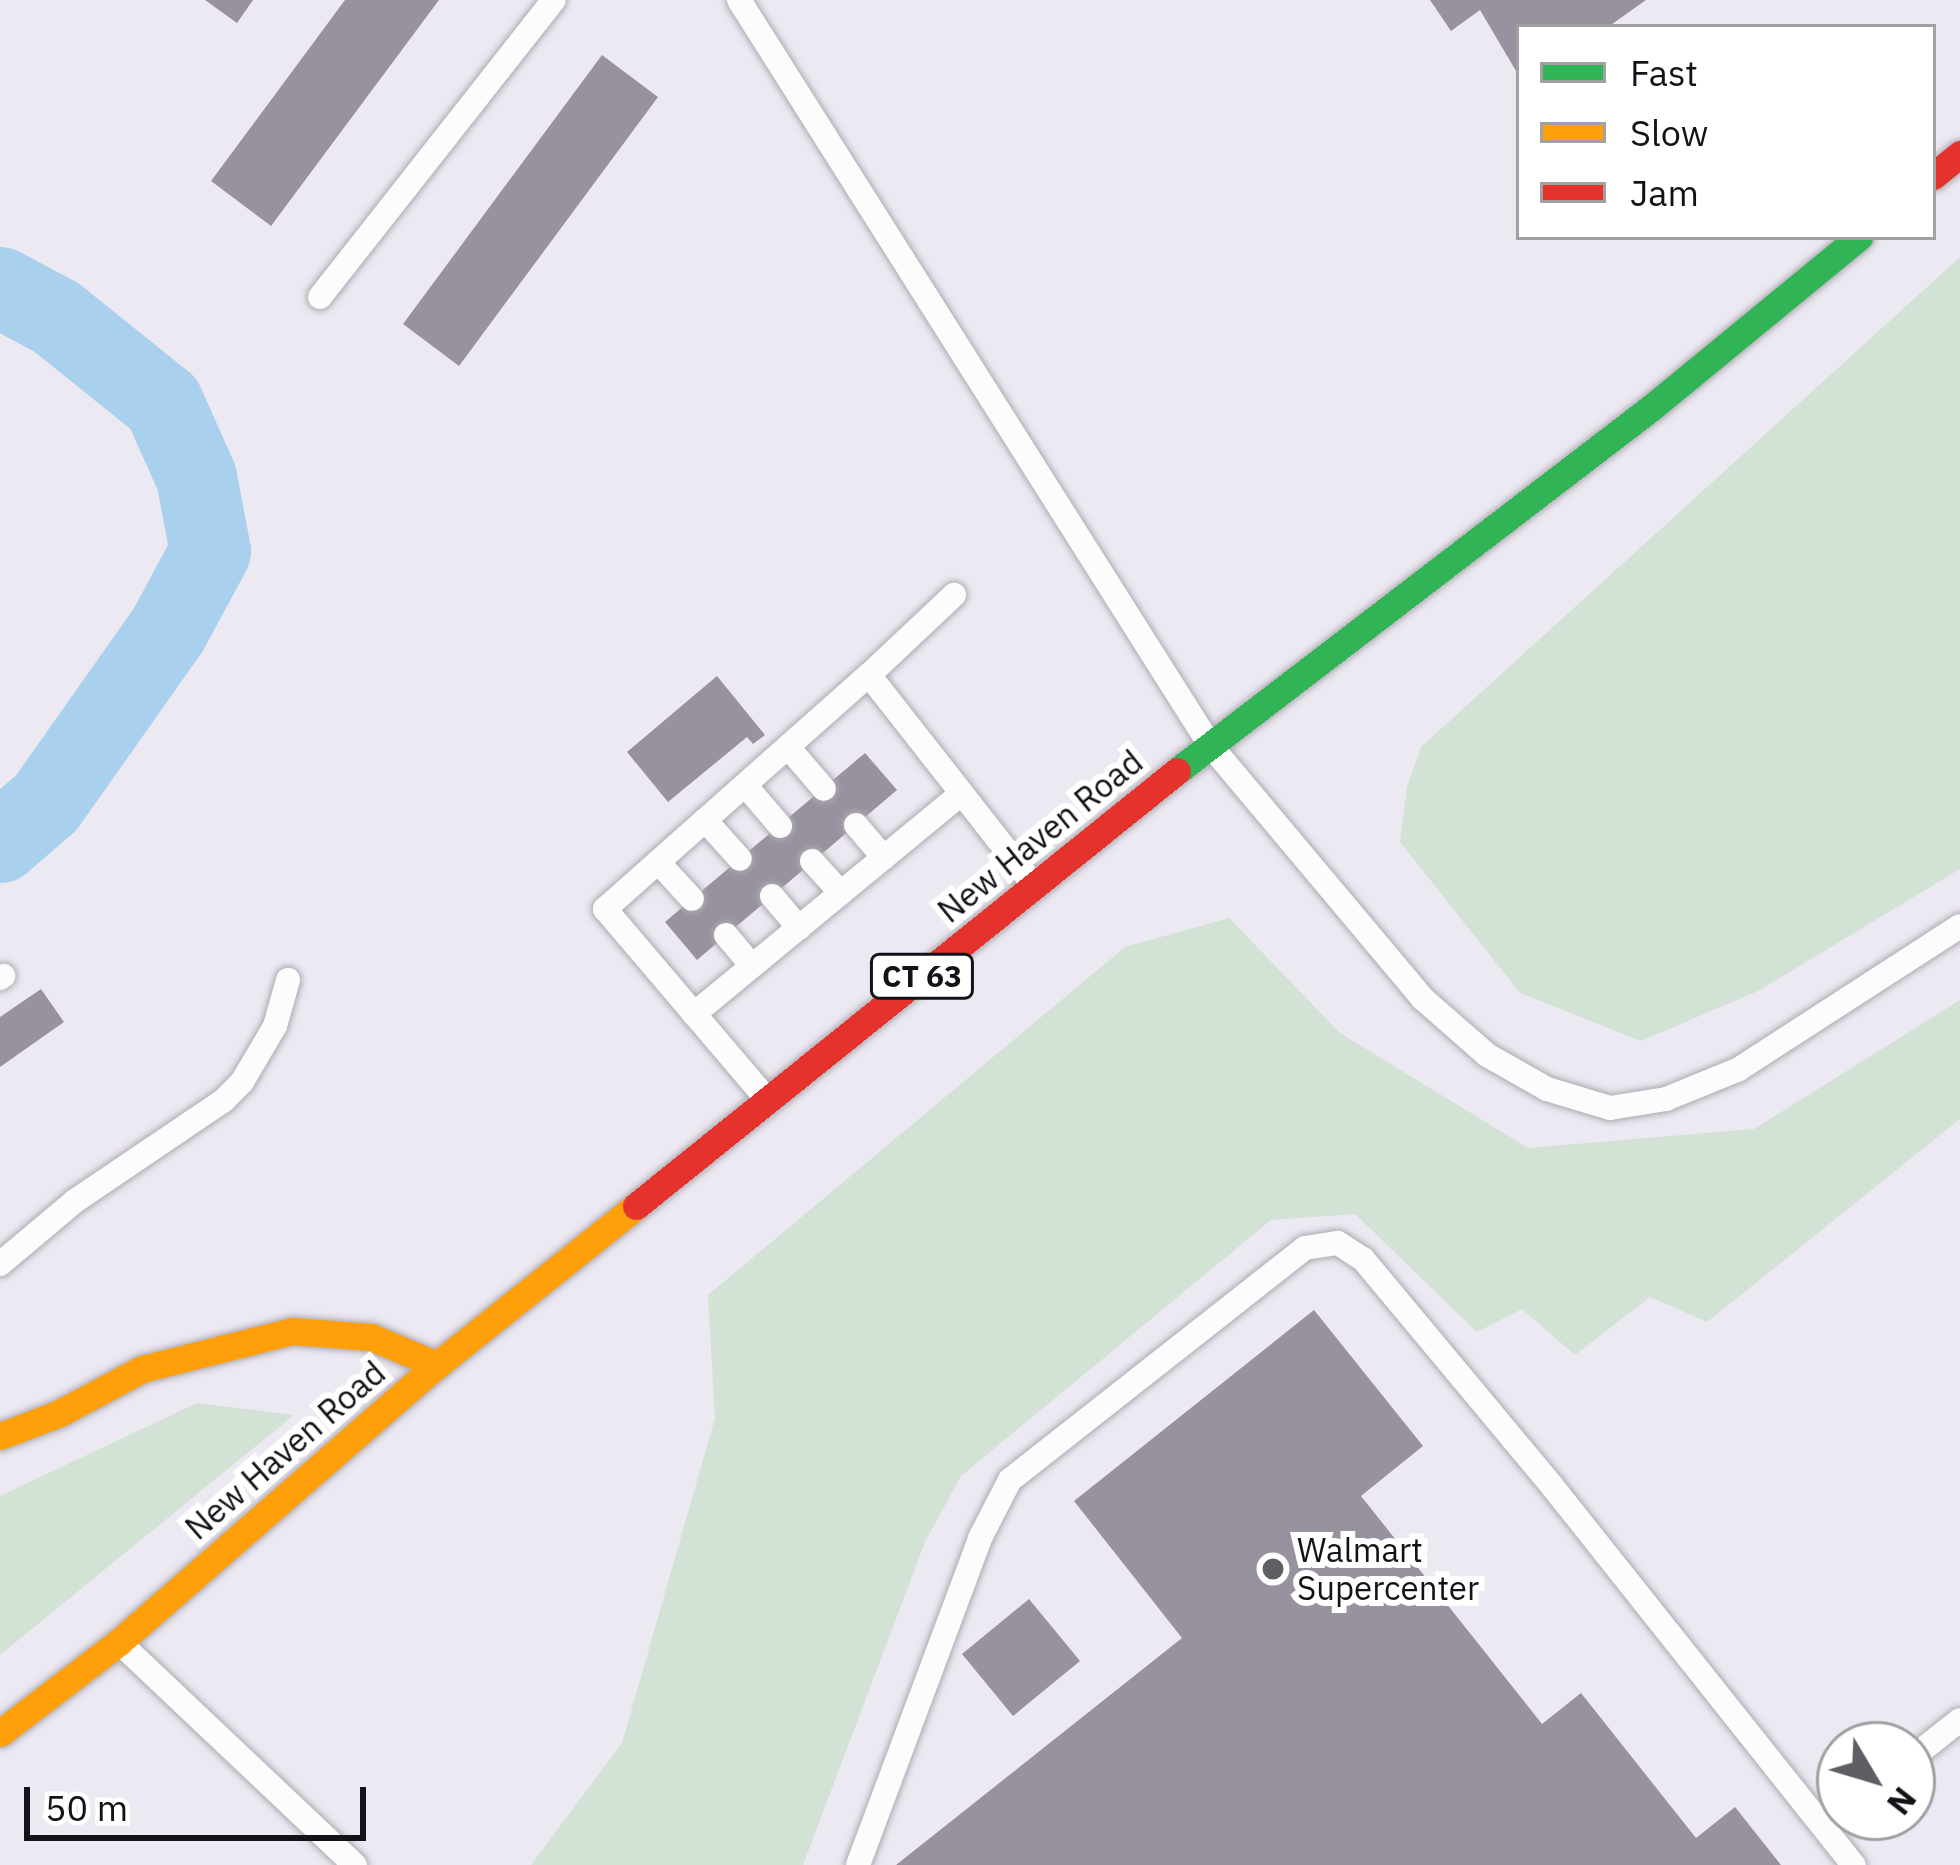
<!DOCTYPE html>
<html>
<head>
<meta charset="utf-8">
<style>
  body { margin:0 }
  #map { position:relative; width:1960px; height:1865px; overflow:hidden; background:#ede9f2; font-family:"IBM Plex Sans",sans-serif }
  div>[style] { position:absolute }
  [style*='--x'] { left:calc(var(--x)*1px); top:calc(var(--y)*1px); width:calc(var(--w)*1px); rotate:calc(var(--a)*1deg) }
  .green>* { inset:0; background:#d2e2d4 }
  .river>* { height:81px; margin:-40.5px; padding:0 40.5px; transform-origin:40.5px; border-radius:40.5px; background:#a9d0ec }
  .building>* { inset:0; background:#98929e }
  .roads { filter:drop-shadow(0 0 3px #aeabb2) drop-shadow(0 0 3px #aeabb2) }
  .lane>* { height:24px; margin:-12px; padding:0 12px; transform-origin:12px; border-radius:12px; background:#fcfcfd }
  .fast>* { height:27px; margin:-13.5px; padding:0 13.5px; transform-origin:13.5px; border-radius:13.5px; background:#30b455 }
  .slow>* { height:27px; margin:-13.5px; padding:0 13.5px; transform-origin:13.5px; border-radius:13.5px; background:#ff9f0a }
  .jam>* { height:27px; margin:-13.5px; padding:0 13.5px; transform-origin:13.5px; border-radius:13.5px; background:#e5322d }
  .dots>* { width:33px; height:33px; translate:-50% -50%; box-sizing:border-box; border:6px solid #fff; border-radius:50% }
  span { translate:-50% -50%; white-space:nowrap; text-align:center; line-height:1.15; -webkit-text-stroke:12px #fff; paint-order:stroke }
  .shield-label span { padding:3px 9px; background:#fff; border:3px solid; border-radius:9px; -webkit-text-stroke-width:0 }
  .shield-label { font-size:30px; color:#141218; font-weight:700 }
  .street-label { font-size:33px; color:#141218 }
  .poi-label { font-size:33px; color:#141218 }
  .left { translate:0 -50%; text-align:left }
  .legend { position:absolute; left:1516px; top:24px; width:420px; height:216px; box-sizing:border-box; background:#fff; border:3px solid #a1a0a3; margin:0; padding:15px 21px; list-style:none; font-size:36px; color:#141218 }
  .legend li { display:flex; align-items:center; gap:24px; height:60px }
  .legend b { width:60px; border:3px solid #a1a0a3 }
  .north { position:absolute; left:1816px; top:1721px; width:120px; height:120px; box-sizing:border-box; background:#fff; border:3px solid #a1a0a3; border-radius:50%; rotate:128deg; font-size:33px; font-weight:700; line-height:48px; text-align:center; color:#141218 }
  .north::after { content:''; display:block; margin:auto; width:42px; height:54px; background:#605d64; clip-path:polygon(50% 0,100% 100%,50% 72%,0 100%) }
  .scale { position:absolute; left:24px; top:1787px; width:342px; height:54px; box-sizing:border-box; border:6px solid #141218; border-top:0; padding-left:15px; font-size:36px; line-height:42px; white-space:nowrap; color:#141218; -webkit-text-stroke:9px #fff; paint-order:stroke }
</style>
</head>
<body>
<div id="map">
  <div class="green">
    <div style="clip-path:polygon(1960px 257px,1960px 869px,1758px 991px,1641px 1041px,1520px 993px,1400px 842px,1407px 787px,1421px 747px)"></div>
    <div style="clip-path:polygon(1229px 918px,1340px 1033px,1528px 1148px,1754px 1129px,1960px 1000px,1960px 1119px,1707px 1322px,1650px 1297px,1575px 1355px,1522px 1309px,1477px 1332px,1355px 1214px,1271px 1220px,961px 1476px,925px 1542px,803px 1865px,531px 1865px,622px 1743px,715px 1418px,708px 1295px,1125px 947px)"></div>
    <div style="clip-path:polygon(197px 1403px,294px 1415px,0 1655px,0 1496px)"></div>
  </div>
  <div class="river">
    <div style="--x:0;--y:287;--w:64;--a:28.2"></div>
    <div style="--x:56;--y:317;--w:137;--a:38.8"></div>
    <div style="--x:163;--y:403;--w:81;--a:66"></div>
    <div style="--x:196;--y:477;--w:75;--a:79.3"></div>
    <div style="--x:210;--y:551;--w:89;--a:118.3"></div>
    <div style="--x:168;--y:629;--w:212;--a:125.2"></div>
    <div style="--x:46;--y:802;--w:61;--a:139"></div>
  </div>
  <div class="building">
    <div style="clip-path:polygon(205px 0,253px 0,237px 23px)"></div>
    <div style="clip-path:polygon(345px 0,439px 0,271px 226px,211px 181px)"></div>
    <div style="clip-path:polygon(1430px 0,1646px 0,1608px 27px,1519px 27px,1519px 76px,1480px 10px,1451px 31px)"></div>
    <div style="clip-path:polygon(602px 55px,658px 97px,459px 366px,403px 324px)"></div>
    <div style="clip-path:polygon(717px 676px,765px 735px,753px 744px,747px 737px,668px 802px,627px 752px)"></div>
    <div style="clip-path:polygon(865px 753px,897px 790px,697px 960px,665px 922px)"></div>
    <div style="clip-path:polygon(41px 989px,64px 1022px,0 1067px,0 1017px)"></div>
    <div style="clip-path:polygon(1314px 1310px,1423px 1446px,1361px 1496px,1542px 1724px,1581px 1693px,1696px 1838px,1735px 1807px,1781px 1865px,896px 1865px,1182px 1638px,1074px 1501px)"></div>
    <div style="clip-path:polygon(1029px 1599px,1080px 1661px,1013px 1716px,962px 1654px)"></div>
  </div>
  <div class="roads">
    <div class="lane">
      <div style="--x:739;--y:0;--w:881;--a:57.7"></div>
      <div style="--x:1210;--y:745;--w:330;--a:50"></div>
      <div style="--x:1422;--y:998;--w:86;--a:41.2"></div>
      <div style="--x:1487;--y:1055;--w:69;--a:29.5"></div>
      <div style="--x:1547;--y:1089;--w:66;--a:16.8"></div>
      <div style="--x:1610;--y:1108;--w:57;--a:-9.1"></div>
      <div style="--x:1666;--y:1099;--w:79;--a:-22.3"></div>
      <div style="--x:1739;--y:1069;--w:263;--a:-32.9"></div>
      <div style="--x:320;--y:297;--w:378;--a:-51.8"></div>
      <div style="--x:869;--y:675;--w:117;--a:-43.3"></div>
      <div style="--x:788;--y:747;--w:55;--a:49.4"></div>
      <div style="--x:745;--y:785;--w:54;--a:49.5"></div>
      <div style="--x:705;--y:820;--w:52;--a:48.1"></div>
      <div style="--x:856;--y:825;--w:43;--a:49.7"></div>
      <div style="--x:812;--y:861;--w:43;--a:47.8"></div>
      <div style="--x:658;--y:862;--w:50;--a:47.4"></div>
      <div style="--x:772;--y:896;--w:42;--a:49.8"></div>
      <div style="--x:726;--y:935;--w:40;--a:50"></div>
      <div style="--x:0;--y:978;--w:4;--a:-34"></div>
      <div style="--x:694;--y:1014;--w:347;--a:-39.5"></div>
      <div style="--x:765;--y:1097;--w:247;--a:-130.4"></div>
      <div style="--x:605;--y:909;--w:353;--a:-41.6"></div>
      <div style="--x:869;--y:675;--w:266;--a:51.9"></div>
      <div style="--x:0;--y:1264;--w:98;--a:-40"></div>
      <div style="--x:75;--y:1201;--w:180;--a:-34.1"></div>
      <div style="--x:224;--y:1100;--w:25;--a:-45"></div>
      <div style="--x:242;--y:1082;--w:65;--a:-59.5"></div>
      <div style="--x:275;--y:1026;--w:48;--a:-74.2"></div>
      <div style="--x:121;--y:1644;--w:322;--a:43.4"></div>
      <div style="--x:1912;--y:1758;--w:61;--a:-38.4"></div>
      <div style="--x:858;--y:1865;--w:349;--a:-69.5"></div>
      <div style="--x:980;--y:1538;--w:65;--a:-62.7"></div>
      <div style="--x:1010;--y:1480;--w:375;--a:-38.2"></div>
      <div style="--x:1305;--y:1248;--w:33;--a:-9"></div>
      <div style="--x:1338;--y:1243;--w:30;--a:33"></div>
      <div style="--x:1363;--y:1259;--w:295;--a:50.2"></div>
      <div style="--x:1552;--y:1486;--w:485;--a:51.5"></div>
    </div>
    <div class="fast">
      <div style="--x:1177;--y:771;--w:598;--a:-37.46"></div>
      <div style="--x:1652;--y:407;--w:268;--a:-39.4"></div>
    </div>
    <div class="slow">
      <div style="--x:0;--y:1436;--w:62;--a:-20.8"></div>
      <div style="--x:58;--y:1414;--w:95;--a:-28.2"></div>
      <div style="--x:142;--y:1369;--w:155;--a:-14.2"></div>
      <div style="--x:292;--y:1331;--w:79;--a:4.3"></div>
      <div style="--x:371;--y:1337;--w:72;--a:23"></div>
      <div style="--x:0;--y:1733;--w:150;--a:-37.4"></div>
      <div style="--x:119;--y:1642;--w:422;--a:-41.1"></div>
      <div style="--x:437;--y:1365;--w:255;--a:-38.6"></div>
    </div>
    <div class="jam">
      <div style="--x:1933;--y:176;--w:35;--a:-39"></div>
      <div style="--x:636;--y:1206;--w:694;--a:-38.8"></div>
    </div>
  </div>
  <div class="dots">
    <div style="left:1273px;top:1569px;background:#605d64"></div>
  </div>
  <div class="shield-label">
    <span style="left:922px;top:976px">CT 63</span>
  </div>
  <div class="street-label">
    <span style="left:1040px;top:836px;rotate:-39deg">New Haven Road</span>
    <span style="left:285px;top:1450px;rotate:-41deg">New Haven Road</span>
  </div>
  <div class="poi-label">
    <span class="left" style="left:1297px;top:1569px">Walmart<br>Supercenter</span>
  </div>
  <ul class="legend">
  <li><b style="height:15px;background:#30b455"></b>Fast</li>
  <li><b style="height:15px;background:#ff9f0a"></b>Slow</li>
  <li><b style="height:15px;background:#e5322d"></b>Jam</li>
  </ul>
  <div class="north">N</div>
  <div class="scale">50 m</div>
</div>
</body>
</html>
